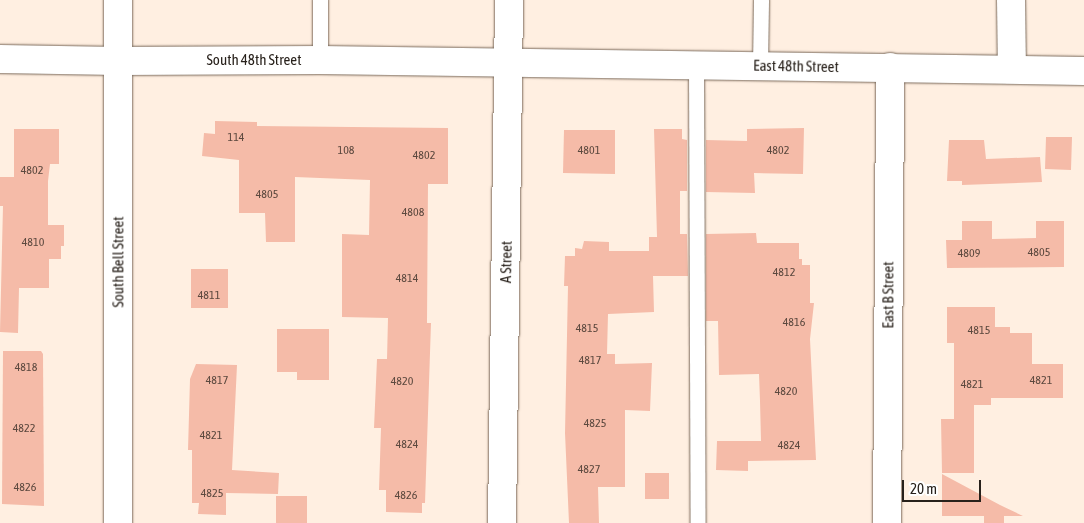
<!DOCTYPE html>
<html>
<head>
<meta charset="utf-8">
<style>
  body { margin:0 }
  #map { position:relative; width:1084px; height:523px; overflow:hidden; background:#ffefe1; font-family:"Asap Condensed",sans-serif }
  div>[style] { position:absolute }
  [style*='--x'] { left:calc(var(--x)*1px); top:calc(var(--y)*1px); width:calc(var(--w)*1px); rotate:calc(var(--a)*1deg) }
  .building>* { inset:0; background:#f5bba8 }
  .roads { filter:drop-shadow(0 0 1px #7b6a5b) drop-shadow(0 0 1px #7b6a5b) }
  .service>* { height:15px; margin:-7.5px; padding:0 7.5px; transform-origin:7.5px; border-radius:7.5px; background:#fff }
  .minor>* { height:28px; margin:-14px; padding:0 14px; transform-origin:14px; border-radius:14px; background:#fff }
  .tertiary>* { height:28px; margin:-14px; padding:0 14px; transform-origin:14px; border-radius:14px; background:#fff }
  span { translate:-50% -50%; white-space:nowrap; text-align:center; line-height:1.15; -webkit-text-stroke:4.5px #fff; paint-order:stroke }
  .number-label { font-size:12px; color:#5b483e }
  .number-label span { -webkit-text-stroke-width:0 }
  .street-label { font-size:15px; color:#28211b }
  .scale { position:absolute; left:902px; top:480px; width:79px; height:22px; box-sizing:border-box; border:2px solid #28211b; border-top:0; padding-left:6px; font-size:15px; line-height:18px; white-space:nowrap; color:#28211b; -webkit-text-stroke:4px #fff; paint-order:stroke }
</style>
</head>
<body>
<div id="map">
  <div class="building">
    <div style="clip-path:polygon(215px 121px,257px 122px,257px 126px,448px 128px,448px 184px,428px 184px,427px 323px,431px 323px,425px 503px,422px 503px,422px 513px,386px 512px,386px 490px,379px 490px,381px 428px,374px 428px,377px 359px,387px 359px,388px 318px,342px 317px,342px 234px,369px 235px,370px 180px,295px 177px,295px 242px,266px 242px,265px 213px,239px 213px,239px 160px,202px 156px,204px 133px,215px 134px)"></div>
    <div style="clip-path:polygon(804px 128px,803px 174px,754px 173px,755px 193px,706px 192px,706px 140px,747px 141px,747px 129px)"></div>
    <div style="clip-path:polygon(14px 129px,59px 129px,59px 164px,50px 164px,48px 181px,48px 225px,64px 225px,64px 246px,61px 246px,61px 259px,49px 259px,49px 288px,19px 288px,18px 333px,0 332px,3px 206px,0 206px,0 177px,14px 177px)"></div>
    <div style="clip-path:polygon(654px 129px,682px 129px,682px 139px,687px 140px,687px 191px,680px 191px,680px 234px,687px 234px,688px 276px,653px 276px,654px 312px,608px 314px,607px 354px,615px 354px,615px 364px,652px 363px,650px 411px,625px 410px,625px 487px,598px 487px,599px 523px,569px 523px,565px 433px,568px 286px,564px 286px,565px 256px,575px 256px,575px 248px,582px 249px,584px 241px,609px 242px,609px 251px,649px 251px,649px 237px,657px 237px)"></div>
    <div style="clip-path:polygon(564px 130px,615px 130px,615px 174px,563px 173px)"></div>
    <div style="clip-path:polygon(1046px 137px,1072px 137px,1071px 170px,1045px 169px)"></div>
    <div style="clip-path:polygon(949px 140px,984px 140px,986px 159px,1040px 157px,1042px 182px,962px 185px,962px 181px,947px 181px)"></div>
    <div style="clip-path:polygon(962px 221px,992px 221px,992px 239px,1036px 238px,1036px 221px,1064px 221px,1064px 267px,947px 268px,946px 240px,962px 240px)"></div>
    <div style="clip-path:polygon(756px 233px,757px 243px,799px 243px,799px 259px,802px 259px,802px 265px,810px 265px,810px 303px,814px 303px,810px 339px,816px 460px,748px 461px,748px 471px,716px 470px,717px 441px,761px 441px,760px 401px,759px 374px,719px 375px,718px 321px,706px 321px,706px 234px)"></div>
    <div style="clip-path:polygon(191px 269px,228px 269px,228px 308px,191px 308px)"></div>
    <div style="clip-path:polygon(947px 307px,995px 307px,995px 327px,1010px 327px,1010px 333px,1032px 333px,1032px 364px,1063px 364px,1063px 398px,991px 398px,991px 405px,974px 405px,974px 473px,942px 473px,941px 419px,954px 419px,954px 343px,947px 343px)"></div>
    <div style="clip-path:polygon(277px 329px,329px 329px,329px 380px,297px 380px,297px 372px,277px 372px)"></div>
    <div style="clip-path:polygon(3px 351px,41px 351px,43px 354px,44px 506px,2px 504px)"></div>
    <div style="clip-path:polygon(196px 364px,237px 365px,232px 470px,279px 473px,278px 494px,226px 493px,226px 515px,198px 514px,199px 503px,192px 503px,192px 450px,188px 450px,190px 379px)"></div>
    <div style="clip-path:polygon(645px 473px,669px 473px,669px 499px,645px 499px)"></div>
    <div style="clip-path:polygon(942px 474px,1000px 505px,1023px 516px,1004px 516px,1004px 523px,984px 523px,984px 516px,942px 516px)"></div>
    <div style="clip-path:polygon(276px 496px,307px 496px,307px 523px,276px 523px)"></div>
  </div>
  <div class="roads">
    <div class="service">
      <div style="--x:320;--y:0;--w:60;--a:90"></div>
      <div style="--x:696;--y:64;--w:459;--a:89.8"></div>
      <div style="--x:760;--y:65;--w:65;--a:-89.1"></div>
    </div>
    <div class="minor">
      <div style="--x:118;--y:0;--w:523;--a:90"></div>
      <div style="--x:1011;--y:0;--w:69;--a:89.2"></div>
      <div style="--x:118;--y:61;--w:202;--a:-0.3"></div>
      <div style="--x:320;--y:60;--w:764;--a:0.82"></div>
      <div style="--x:502;--y:523;--w:523;--a:-89.23"></div>
      <div style="--x:887;--y:523;--w:456;--a:-89.6"></div>
    </div>
    <div class="tertiary">
      <div style="--x:0;--y:59;--w:118;--a:1"></div>
    </div>
  </div>
  <div class="number-label">
    <span style="left:236px;top:138px">114</span>
    <span style="left:346px;top:151px">108</span>
    <span style="left:589px;top:151px">4801</span>
    <span style="left:778px;top:151px">4802</span>
    <span style="left:424px;top:156px">4802</span>
    <span style="left:32px;top:171px">4802</span>
    <span style="left:267px;top:195px">4805</span>
    <span style="left:413px;top:213px">4808</span>
    <span style="left:33px;top:243px">4810</span>
    <span style="left:1039px;top:253px">4805</span>
    <span style="left:969px;top:254px">4809</span>
    <span style="left:784px;top:273px">4812</span>
    <span style="left:407px;top:279px">4814</span>
    <span style="left:209px;top:296px">4811</span>
    <span style="left:794px;top:323px">4816</span>
    <span style="left:587px;top:329px">4815</span>
    <span style="left:979px;top:331px">4815</span>
    <span style="left:590px;top:361px">4817</span>
    <span style="left:26px;top:368px">4818</span>
    <span style="left:217px;top:381px">4817</span>
    <span style="left:1041px;top:381px">4821</span>
    <span style="left:402px;top:382px">4820</span>
    <span style="left:972px;top:385px">4821</span>
    <span style="left:786px;top:392px">4820</span>
    <span style="left:595px;top:424px">4825</span>
    <span style="left:24px;top:429px">4822</span>
    <span style="left:211px;top:436px">4821</span>
    <span style="left:407px;top:445px">4824</span>
    <span style="left:789px;top:446px">4824</span>
    <span style="left:589px;top:470px">4827</span>
    <span style="left:25px;top:488px">4826</span>
    <span style="left:212px;top:494px">4825</span>
    <span style="left:406px;top:496px">4826</span>
  </div>
  <div class="street-label">
    <span style="left:254px;top:60px">South 48th Street</span>
    <span style="left:796px;top:66px;rotate:1deg">East 48th Street</span>
    <span style="left:118px;top:262px;rotate:-90deg">South Bell Street</span>
    <span style="left:506px;top:262px;rotate:-89deg">A Street</span>
    <span style="left:888px;top:295px;rotate:-90deg">East B Street</span>
  </div>
  <div class="scale">20 m</div>
</div>
</body>
</html>
